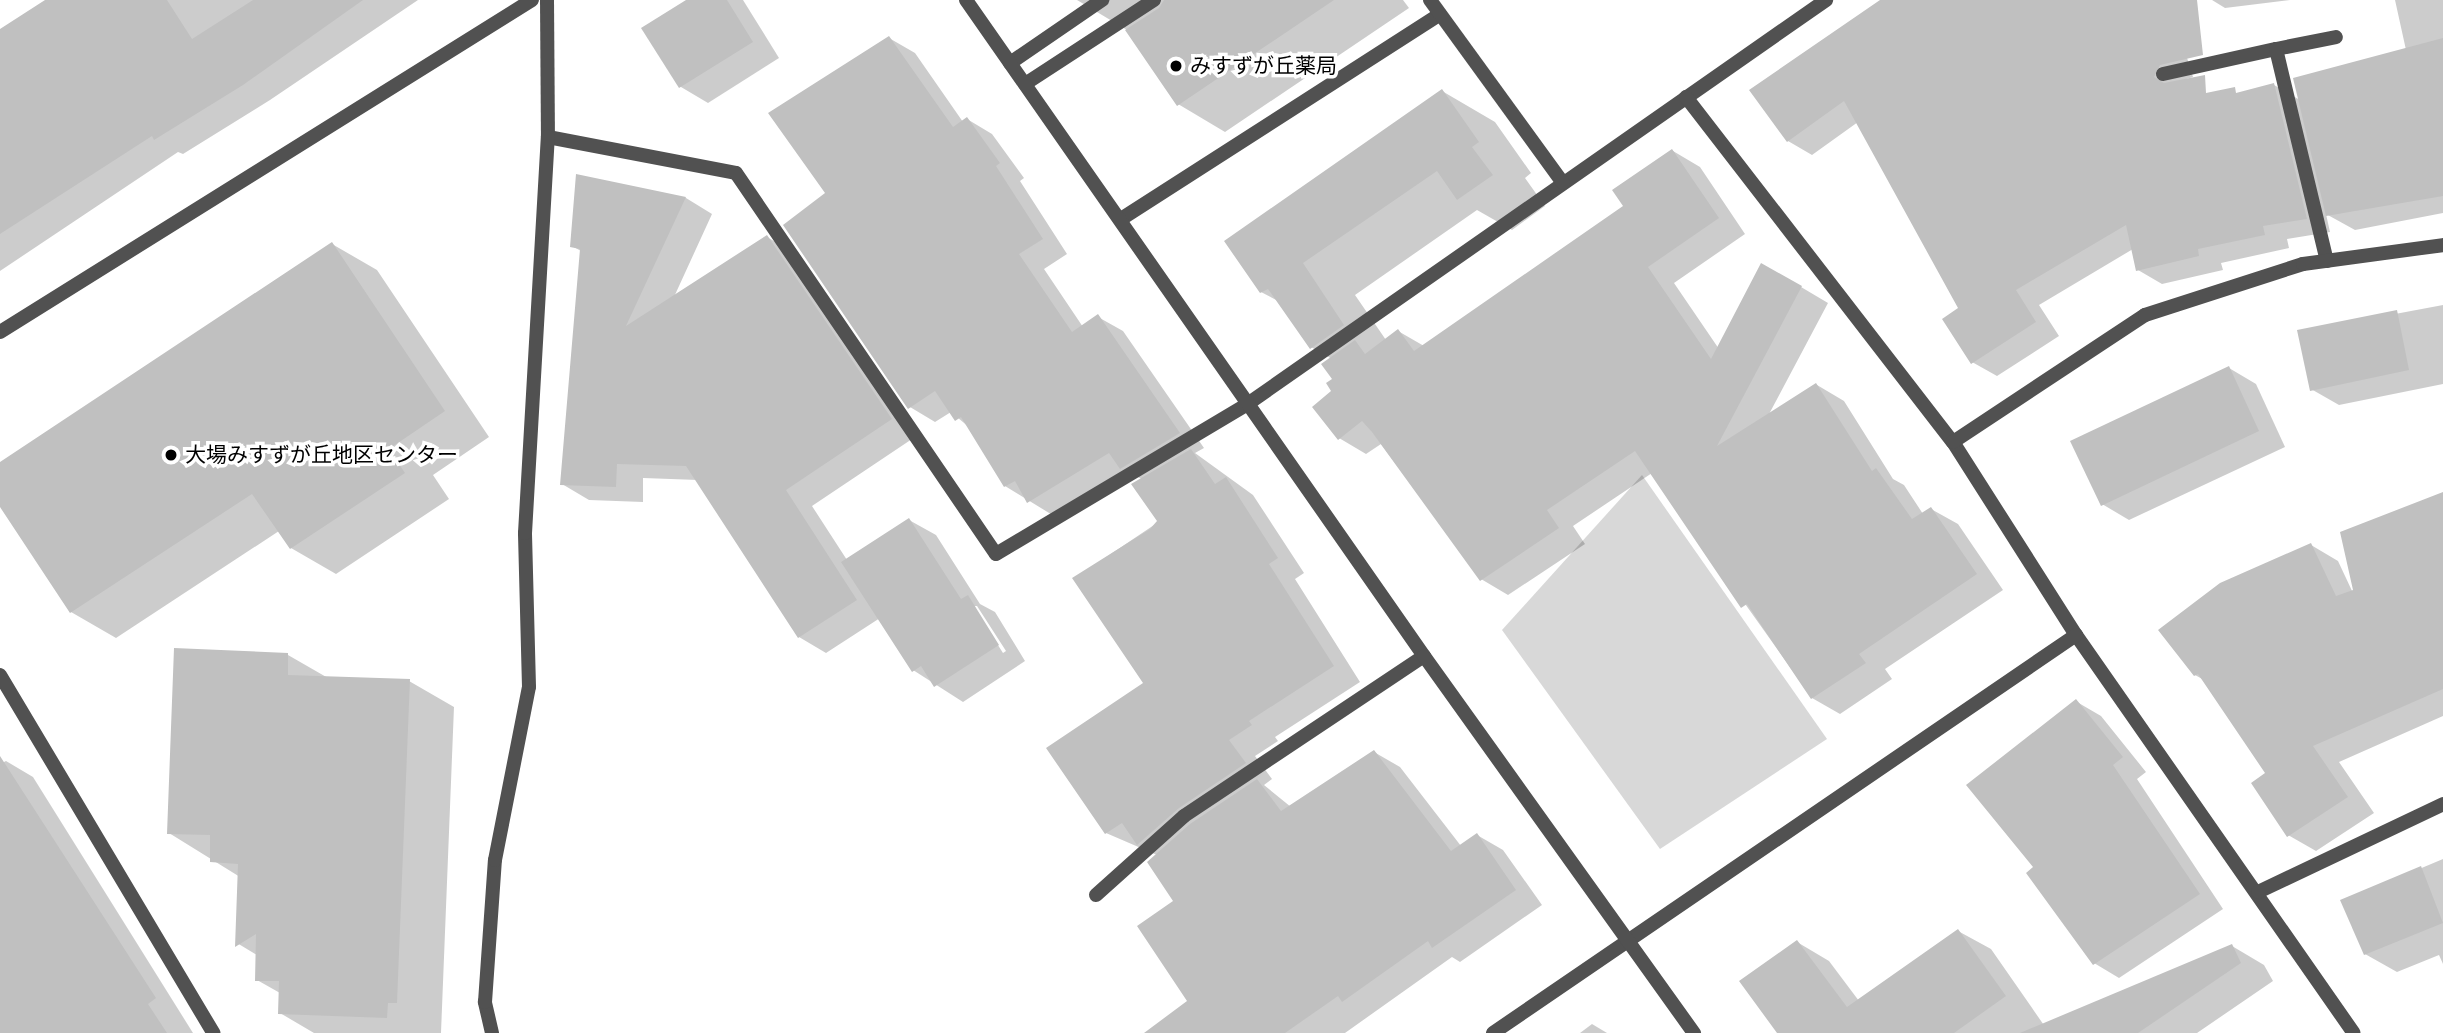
<!DOCTYPE html>
<html>
<head>
<meta charset="utf-8">
<style>
  body { margin:0 }
  #map { position:relative; width:2443px; height:1033px; overflow:hidden; background:#fff; font-family:"Source Sans 3","Noto Sans JP",sans-serif }
  div>[style] { position:absolute }
  [style*='--x'] { left:calc(var(--x)*1px); top:calc(var(--y)*1px); width:calc(var(--w)*1px); rotate:calc(var(--a)*1deg) }
  .green>* { inset:0; background:#d8d8d8 }
  .shadow>* { inset:0; background:#0003 }
  .building>* { inset:0; background:#c0c0c0 }
  .service>* { height:14px; margin:-7px; padding:0 7px; transform-origin:7px; border-radius:7px; background:#515151 }
  .minor>* { height:14px; margin:-7px; padding:0 7px; transform-origin:7px; border-radius:7px; background:#515151 }
  .tertiary>* { height:14px; margin:-7px; padding:0 7px; transform-origin:7px; border-radius:7px; background:#515151 }
  .dots>* { width:19px; height:19px; translate:-50% -50%; box-sizing:border-box; border:4px solid #fff; border-radius:50% }
  span { translate:-50% -50%; white-space:nowrap; text-align:center; line-height:1.15; -webkit-text-stroke:7px #fff; paint-order:stroke }
  .poi-label { font-size:21px; color:#000 }
  .left { translate:0 -50%; text-align:left }
</style>
</head>
<body>
<div id="map">
  <div class="green">
    <div style="clip-path:polygon(1642px 475px,1827px 739px,1660px 849px,1502px 630px)"></div>
  </div>
  <div class="shadow">
    <div style="clip-path:polygon(49px 0,418px 0,270px 100px,183px 154px,178px 152px,0 271px,0 31px)"></div>
    <div style="clip-path:polygon(689px 0,743px 0,779px 58px,708px 103px,681px 87px)"></div>
    <div style="clip-path:polygon(1077px 0,1403px 0,1409px 8px,1225px 132px,1178px 104px,1127px 30px)"></div>
    <div style="clip-path:polygon(1883px 0,2169px 0,2193px 77px,2180px 81px,2207px 124px,2274px 85px,2300px 100px,2406px 50px,2395px 0,2443px 0,2443px 213px,2355px 230px,2326px 214px,2330px 232px,2287px 239px,2289px 248px,2221px 263px,2223px 270px,2162px 284px,2138px 270px,2133px 249px,2039px 305px,2059px 336px,1997px 376px,1972px 362px,1961px 309px,1858px 122px,1812px 155px,1788px 141px,1751px 90px)"></div>
    <div style="clip-path:polygon(2212px 0,2290px 0,2225px 8px)"></div>
    <div style="clip-path:polygon(889px 38px,915px 53px,963px 122px,967px 119px,992px 134px,1024px 178px,1020px 181px,1067px 254px,1044px 269px,1083px 327px,1098px 317px,1123px 331px,1204px 448px,1195px 453px,1253px 495px,1304px 573px,1295px 579px,1360px 682px,1275px 737px,1278px 741px,1255px 756px,1272px 779px,1264px 785px,1291px 807px,1374px 752px,1400px 767px,1461px 846px,1477px 835px,1503px 850px,1542px 905px,1460px 962px,1452px 957px,1345px 1033px,1167px 1033px,1190px 1002px,1175px 901px,1157px 855px,1106px 833px,1145px 684px,1075px 578px,1160px 521px,1143px 480px,1128px 471px,1054px 516px,1005px 486px,970px 428px,951px 412px,935px 422px,910px 407px,828px 193px)"></div>
    <div style="clip-path:polygon(1442px 91px,1495px 122px,1531px 173px,1525px 178px,1545px 206px,1512px 230px,1477px 210px,1355px 295px,1386px 340px,1398px 331px,1424px 346px,1625px 206px,1673px 151px,1700px 167px,1745px 234px,1674px 283px,1719px 349px,1801px 287px,1828px 303px,1768px 416px,1817px 385px,1844px 401px,1893px 479px,1904px 485px,1923px 514px,1931px 509px,1958px 524px,2003px 590px,1885px 669px,1892px 679px,1840px 714px,1812px 698px,1652px 473px,1573px 526px,1585px 544px,1508px 595px,1481px 579px,1381px 444px,1366px 454px,1339px 438px,1332px 359px,1311px 347px,1280px 302px,1261px 292px)"></div>
    <div style="clip-path:polygon(evenodd,578px 177px,686px 198px,712px 214px,674px 297px,767px 237px,794px 253px,918px 435px,812px 506px,847px 560px,909px 520px,936px 535px,980px 604px,995px 612px,1025px 661px,963px 702px,913px 670px,880px 618px,826px 653px,799px 637px,698px 480px,643px 478px,643px 502px,589px 500px,562px 484px,581px 251px,572px 246px,578px 177px,973px 606px,977px 606px,1006px 651px,1003px 653px,973px 606px)"></div>
    <div style="clip-path:polygon(332px 244px,377px 270px,489px 437px,433px 475px,449px 499px,336px 574px,291px 548px,279px 531px,116px 638px,71px 612px,0 504px,0 464px)"></div>
    <div style="clip-path:polygon(2443px 305px,2443px 384px,2339px 405px,2311px 389px,2299px 332px)"></div>
    <div style="clip-path:polygon(2229px 368px,2256px 384px,2285px 447px,2129px 520px,2102px 504px)"></div>
    <div style="clip-path:polygon(2443px 496px,2443px 716px,2339px 762px,2374px 813px,2316px 851px,2288px 835px,2268px 774px,2204px 680px,2195px 675px,2311px 545px,2338px 561px,2353px 593px)"></div>
    <div style="clip-path:polygon(288px 655px,328px 678px,409px 681px,454px 707px,441px 1033px,314px 1033px,280px 1013px,280px 993px,257px 980px,257px 955px,237px 943px,240px 877px,169px 833px)"></div>
    <div style="clip-path:polygon(2077px 702px,2101px 716px,2146px 772px,2137px 779px,2223px 909px,2119px 978px,2094px 963px,2036px 868px)"></div>
    <div style="clip-path:polygon(6px 761px,33px 777px,193px 1033px,0 1033px,0 764px)"></div>
    <div style="clip-path:polygon(2443px 859px,2443px 964px,2439px 955px,2397px 972px,2365px 954px,2343px 901px)"></div>
    <div style="clip-path:polygon(1958px 931px,1991px 949px,2048px 1031px,2232px 946px,2264px 965px,2273px 981px,2197px 1033px,1779px 1033px,1797px 942px,1829px 961px,1859px 1001px)"></div>
    <div style="clip-path:polygon(1592px 1024px,1607px 1033px,1580px 1033px)"></div>
  </div>
  <div class="building">
    <div style="clip-path:polygon(45px 0,167px 0,192px 39px,253px 0,363px 0,243px 85px,154px 140px,152px 136px,0 234px,0 29px)"></div>
    <div style="clip-path:polygon(686px 0,727px 0,753px 42px,679px 88px,641px 28px)"></div>
    <div style="clip-path:polygon(1164px 0,1334px 0,1177px 106px,1125px 30px,1159px 8px)"></div>
    <div style="clip-path:polygon(1880px 0,2197px 0,2203px 55px,2160px 65px,2154px 77px,2164px 83px,2205px 75px,2206px 93px,2235px 87px,2236px 93px,2274px 83px,2307px 219px,2263px 226px,2265px 235px,2198px 249px,2199px 256px,2136px 271px,2126px 225px,2016px 290px,2036px 322px,1971px 364px,1942px 319px,1958px 308px,1844px 101px,1787px 142px,1749px 90px)"></div>
    <div style="clip-path:polygon(889px 36px,953px 127px,967px 117px,1000px 163px,996px 166px,1043px 239px,1019px 254px,1072px 332px,1098px 314px,1180px 433px,1120px 469px,1109px 453px,1027px 503px,1015px 481px,1004px 487px,961px 417px,955px 421px,935px 391px,908px 409px,783px 225px,825px 193px,768px 113px)"></div>
    <div style="clip-path:polygon(2443px 38px,2443px 196px,2326px 216px,2293px 78px)"></div>
    <div style="clip-path:polygon(1442px 89px,1479px 142px,1472px 147px,1493px 175px,1457px 200px,1437px 171px,1303px 263px,1344px 325px,1310px 349px,1268px 289px,1260px 293px,1224px 241px)"></div>
    <div style="clip-path:polygon(1672px 149px,1719px 218px,1648px 267px,1711px 359px,1761px 263px,1802px 286px,1717px 446px,1816px 383px,1872px 471px,1876px 468px,1912px 519px,1931px 507px,1977px 574px,1859px 654px,1866px 663px,1811px 699px,1747px 604px,1741px 608px,1635px 451px,1547px 510px,1559px 528px,1480px 581px,1372px 432px,1362px 421px,1338px 440px,1312px 407px,1331px 391px,1326px 383px,1332px 379px,1321px 364px,1355px 340px,1365px 354px,1398px 329px,1414px 351px,1623px 206px,1612px 190px)"></div>
    <div style="clip-path:polygon(576px 174px,686px 197px,626px 326px,767px 235px,892px 419px,786px 490px,857px 600px,798px 638px,686px 466px,617px 464px,616px 487px,560px 485px,580px 249px,570px 247px)"></div>
    <div style="clip-path:polygon(332px 242px,445px 411px,389px 449px,405px 473px,290px 549px,252px 494px,70px 613px,0 507px,0 462px)"></div>
    <div style="clip-path:polygon(2397px 310px,2409px 370px,2310px 391px,2297px 330px)"></div>
    <div style="clip-path:polygon(2229px 366px,2259px 431px,2101px 506px,2070px 441px)"></div>
    <div style="clip-path:polygon(1191px 449px,1215px 484px,1226px 477px,1278px 558px,1269px 564px,1334px 666px,1249px 721px,1252px 725px,1229px 740px,1246px 763px,1179px 808px,1137px 845px,1122px 823px,1105px 834px,1046px 748px,1143px 683px,1072px 578px,1150px 529px,1157px 521px,1131px 484px)"></div>
    <div style="clip-path:polygon(2443px 492px,2443px 689px,2313px 746px,2348px 797px,2287px 837px,2251px 783px,2265px 773px,2198px 674px,2194px 676px,2158px 630px,2220px 583px,2311px 543px,2336px 596px,2353px 590px,2340px 532px)"></div>
    <div style="clip-path:polygon(909px 518px,961px 599px,968px 595px,999px 645px,934px 687px,921px 666px,912px 672px,841px 562px)"></div>
    <div style="clip-path:polygon(174px 648px,288px 653px,288px 675px,410px 679px,397px 1003px,388px 1003px,387px 1018px,278px 1014px,279px 981px,255px 981px,256px 934px,235px 947px,238px 864px,210px 862px,210px 835px,167px 834px)"></div>
    <div style="clip-path:polygon(2076px 699px,2123px 757px,2113px 765px,2200px 894px,2093px 965px,2026px 873px,2033px 867px,1966px 785px)"></div>
    <div style="clip-path:polygon(1374px 750px,1451px 851px,1477px 833px,1516px 890px,1432px 948px,1428px 941px,1342px 1002px,1338px 996px,1285px 1033px,1144px 1033px,1187px 1001px,1137px 926px,1173px 901px,1147px 862px,1190px 824px,1257px 779px,1281px 811px)"></div>
    <div style="clip-path:polygon(0 756px,156px 998px,148px 1004px,167px 1033px,0 1033px)"></div>
    <div style="clip-path:polygon(2421px 866px,2443px 923px,2364px 955px,2340px 900px)"></div>
    <div style="clip-path:polygon(1958px 929px,2006px 996px,1954px 1033px,1777px 1033px,1739px 981px,1797px 940px,1847px 1007px)"></div>
    <div style="clip-path:polygon(2232px 944px,2241px 963px,2138px 1033px,2020px 1033px)"></div>
  </div>
  <div class="service">
    <div style="--x:1010;--y:63;--w:112;--a:-34.4"></div>
    <div style="--x:1025;--y:84;--w:154;--a:-33.1"></div>
    <div style="--x:1121;--y:219;--w:379;--a:-32.7"></div>
    <div style="--x:1096;--y:895;--w:118;--a:-41.9"></div>
    <div style="--x:1184;--y:816;--w:288;--a:-33.7"></div>
  </div>
  <div class="minor">
    <div style="--x:547;--y:0;--w:137;--a:89.6"></div>
    <div style="--x:548;--y:137;--w:191;--a:10.8"></div>
    <div style="--x:736;--y:173;--w:461;--a:55.7"></div>
    <div style="--x:996;--y:554;--w:295;--a:-30.8"></div>
    <div style="--x:1249;--y:403;--w:704;--a:-34.93"></div>
    <div style="--x:1430;--y:0;--w:226;--a:54"></div>
    <div style="--x:2276;--y:49;--w:61;--a:-11.3"></div>
    <div style="--x:2163;--y:74;--w:116;--a:-12.5"></div>
    <div style="--x:2276;--y:49;--w:218;--a:76.5"></div>
    <div style="--x:1686;--y:97;--w:436;--a:52.3"></div>
    <div style="--x:1953;--y:442;--w:229;--a:57.5"></div>
    <div style="--x:2076;--y:635;--w:485;--a:55.1"></div>
    <div style="--x:1953;--y:442;--w:230;--a:-33.5"></div>
    <div style="--x:2145;--y:315;--w:166;--a:-17.9"></div>
    <div style="--x:2303;--y:264;--w:141;--a:-7.7"></div>
    <div style="--x:0;--y:675;--w:417;--a:59.2"></div>
    <div style="--x:2258;--y:892;--w:205;--a:-25.4"></div>
    <div style="--x:492;--y:1033;--w:32;--a:-103"></div>
    <div style="--x:485;--y:1002;--w:142;--a:-86"></div>
    <div style="--x:495;--y:860;--w:176;--a:-78.9"></div>
    <div style="--x:529;--y:687;--w:154;--a:-91.5"></div>
    <div style="--x:525;--y:533;--w:397;--a:-86.7"></div>
    <div style="--x:1493;--y:1033;--w:706;--a:-34.32"></div>
  </div>
  <div class="tertiary">
    <div style="--x:966;--y:0;--w:800;--a:55.08"></div>
    <div style="--x:1424;--y:656;--w:464;--a:54.4"></div>
    <div style="--x:0;--y:332;--w:627;--a:-31.97"></div>
  </div>
  <div class="dots">
    <div style="left:1176px;top:66px;background:#000"></div>
    <div style="left:171px;top:455px;background:#000"></div>
  </div>
  <div class="poi-label">
    <span class="left" style="left:1190px;top:66px">みすずが丘薬局</span>
    <span class="left" style="left:185px;top:455px">大場みすずが丘地区センター</span>
  </div>
</div>
</body>
</html>
